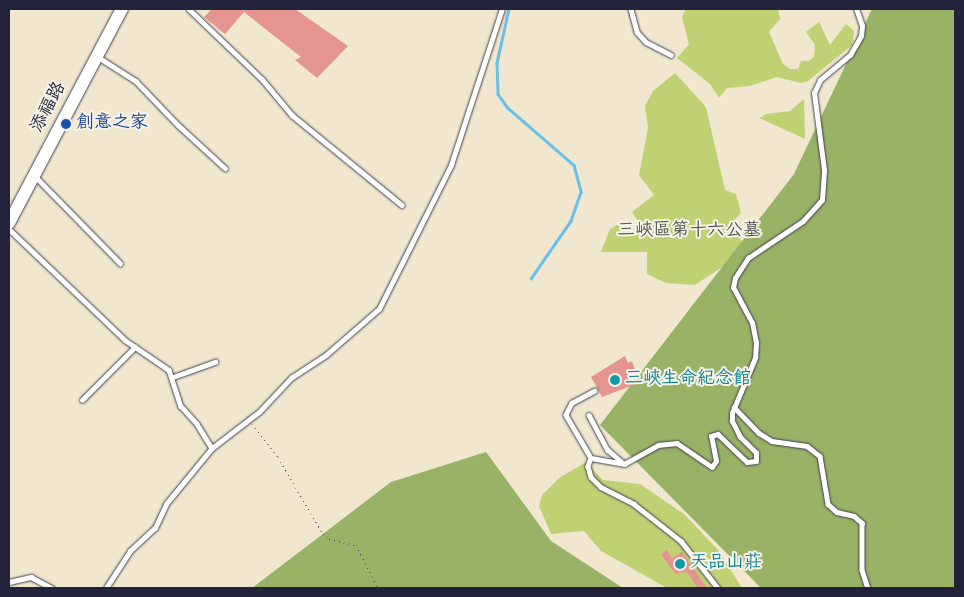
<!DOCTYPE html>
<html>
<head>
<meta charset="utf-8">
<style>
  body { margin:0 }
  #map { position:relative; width:964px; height:597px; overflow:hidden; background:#f0e7ce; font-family:Dekko,"LXGW WenKai TC",sans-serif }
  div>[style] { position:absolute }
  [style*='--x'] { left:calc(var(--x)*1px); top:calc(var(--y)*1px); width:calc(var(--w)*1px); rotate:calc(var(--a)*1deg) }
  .green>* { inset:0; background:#c0d174 }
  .forest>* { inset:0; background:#98b366 }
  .stream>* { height:2.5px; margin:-1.25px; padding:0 1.25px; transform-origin:1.25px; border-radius:1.25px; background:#68c1e6 }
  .building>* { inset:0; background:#e49590 }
  .path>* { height:1px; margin-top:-0.5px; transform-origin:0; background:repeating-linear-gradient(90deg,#414051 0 1px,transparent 0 5px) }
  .roads { filter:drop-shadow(0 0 1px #414051) drop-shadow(0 0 1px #414051) }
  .lane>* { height:4.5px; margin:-2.25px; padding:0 2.25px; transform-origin:2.25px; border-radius:2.25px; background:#fff }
  .secondary>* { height:12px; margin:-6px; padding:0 6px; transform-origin:6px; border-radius:6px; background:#fff }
  .dots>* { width:14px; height:14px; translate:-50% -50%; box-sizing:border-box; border:2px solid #f7f3e8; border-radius:50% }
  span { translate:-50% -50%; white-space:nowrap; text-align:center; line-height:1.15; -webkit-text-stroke:4px #f7f3e8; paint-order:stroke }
  .street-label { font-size:18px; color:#22223b }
  .transit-label { font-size:18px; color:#164399 }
  .left { translate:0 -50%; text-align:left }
  .park-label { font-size:18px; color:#51574c }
  .culture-label { font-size:18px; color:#0d838f }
  .frame { position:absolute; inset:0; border:10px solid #22223b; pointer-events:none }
</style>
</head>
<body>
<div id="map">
  <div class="green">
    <div style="clip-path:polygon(686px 9px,778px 9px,780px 19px,769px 32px,783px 64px,790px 69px,798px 69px,801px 61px,809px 61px,814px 57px,815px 45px,806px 32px,819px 22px,830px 45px,846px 24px,854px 31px,852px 45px,808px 81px,801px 83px,777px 77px,750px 86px,727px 88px,719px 98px,710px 84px,677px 58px,689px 44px,682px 17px)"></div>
    <div style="clip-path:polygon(675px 73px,706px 107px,725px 190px,736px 194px,741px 213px,734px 220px,735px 233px,746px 246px,728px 263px,695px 285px,666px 283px,647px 274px,647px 252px,601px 252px,610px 229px,617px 225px,636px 235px,643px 229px,632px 212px,654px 195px,639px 175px,648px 128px,645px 106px,653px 91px)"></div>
    <div style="clip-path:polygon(804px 99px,805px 139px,759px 118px,766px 114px,790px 111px)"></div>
    <div style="clip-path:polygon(586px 462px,603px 480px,640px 484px,684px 514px,718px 550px,742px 588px,667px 588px,601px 551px,584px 531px,551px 534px,539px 506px,542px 495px,559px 478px)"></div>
  </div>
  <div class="forest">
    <div style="clip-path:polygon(872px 9px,954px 9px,955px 13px,955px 588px,761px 588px,600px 425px,794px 174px)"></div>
    <div style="clip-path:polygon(486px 452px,551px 541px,623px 588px,252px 588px,391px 482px)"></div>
  </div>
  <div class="stream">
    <div style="--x:509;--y:9;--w:55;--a:102.5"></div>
    <div style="--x:497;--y:63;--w:31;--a:88"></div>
    <div style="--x:498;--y:94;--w:16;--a:55"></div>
    <div style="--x:507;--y:107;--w:89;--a:40.9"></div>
    <div style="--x:574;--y:165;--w:28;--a:75"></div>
    <div style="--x:581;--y:192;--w:31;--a:109"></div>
    <div style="--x:571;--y:221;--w:70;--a:124.6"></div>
  </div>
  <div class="building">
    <div style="clip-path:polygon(212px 9px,295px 9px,348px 46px,317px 78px,295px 60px,301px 57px,244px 12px,225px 34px,204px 17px)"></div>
    <div style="clip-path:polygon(625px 356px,628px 363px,632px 361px,639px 383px,602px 397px,591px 377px)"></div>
    <div style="clip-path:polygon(667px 550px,672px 558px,682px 552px,707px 588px,698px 588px,687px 572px,675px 574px,661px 554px)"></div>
  </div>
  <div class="path">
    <div style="--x:252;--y:424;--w:42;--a:51.8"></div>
    <div style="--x:278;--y:457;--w:89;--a:59.7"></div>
    <div style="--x:323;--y:534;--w:8;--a:40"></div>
    <div style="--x:329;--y:539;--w:28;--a:13"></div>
    <div style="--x:356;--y:545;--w:48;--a:62.9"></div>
  </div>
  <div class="roads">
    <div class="lane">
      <div style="--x:189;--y:9;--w:101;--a:43.8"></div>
      <div style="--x:262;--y:79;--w:47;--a:50.2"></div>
      <div style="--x:292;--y:115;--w:142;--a:39.3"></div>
      <div style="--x:631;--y:9;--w:24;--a:75"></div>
      <div style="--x:637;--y:32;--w:13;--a:48"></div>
      <div style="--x:646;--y:42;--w:28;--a:27"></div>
      <div style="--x:98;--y:57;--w:45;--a:32.3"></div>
      <div style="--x:136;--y:81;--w:61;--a:46.3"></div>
      <div style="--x:178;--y:125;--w:64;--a:42.5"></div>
      <div style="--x:35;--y:176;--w:122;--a:45.7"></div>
      <div style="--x:9;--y:229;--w:161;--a:43.7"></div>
      <div style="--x:125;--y:340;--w:53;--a:34.3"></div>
      <div style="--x:169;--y:370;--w:38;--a:72"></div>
      <div style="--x:181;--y:406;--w:24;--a:48"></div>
      <div style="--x:197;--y:424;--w:28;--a:58"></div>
      <div style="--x:173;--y:377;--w:45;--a:-19.7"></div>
      <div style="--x:595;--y:391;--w:26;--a:152"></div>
      <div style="--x:572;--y:403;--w:13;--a:117"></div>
      <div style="--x:566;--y:415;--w:50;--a:59.8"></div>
      <div style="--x:591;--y:458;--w:34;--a:10"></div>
      <div style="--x:624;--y:464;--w:39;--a:-29"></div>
      <div style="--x:658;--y:445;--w:19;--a:-6"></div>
      <div style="--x:677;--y:443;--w:42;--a:34.4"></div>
      <div style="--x:712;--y:467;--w:7;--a:-56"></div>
      <div style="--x:716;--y:461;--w:25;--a:-101"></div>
      <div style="--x:711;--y:436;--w:7;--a:-16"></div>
      <div style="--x:718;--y:434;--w:40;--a:44"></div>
      <div style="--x:747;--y:462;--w:9;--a:-6"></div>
      <div style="--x:756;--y:461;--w:8;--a:-90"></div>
      <div style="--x:756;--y:453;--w:23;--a:-135"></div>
      <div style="--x:740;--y:437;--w:18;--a:-117"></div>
      <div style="--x:732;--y:421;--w:8;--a:-90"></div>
      <div style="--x:732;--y:413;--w:60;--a:-67.3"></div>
      <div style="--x:755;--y:358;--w:15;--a:-86"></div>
      <div style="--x:756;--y:343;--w:20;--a:-101"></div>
      <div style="--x:752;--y:323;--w:40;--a:-118"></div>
      <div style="--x:733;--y:288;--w:10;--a:-79"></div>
      <div style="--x:735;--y:278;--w:24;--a:-57"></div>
      <div style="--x:748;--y:258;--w:66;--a:-33.9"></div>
      <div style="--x:803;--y:221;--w:28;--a:-48"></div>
      <div style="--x:822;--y:200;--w:30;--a:-86"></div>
      <div style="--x:824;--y:170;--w:78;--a:-97.4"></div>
      <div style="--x:814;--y:93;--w:14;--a:-65"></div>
      <div style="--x:820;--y:80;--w:39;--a:-40"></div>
      <div style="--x:850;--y:55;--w:22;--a:-60"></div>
      <div style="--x:861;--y:36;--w:10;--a:-84"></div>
      <div style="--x:862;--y:26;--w:18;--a:-109"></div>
      <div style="--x:82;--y:400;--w:75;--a:-45"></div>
      <div style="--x:734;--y:407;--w:36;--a:46"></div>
      <div style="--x:759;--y:433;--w:15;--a:32"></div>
      <div style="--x:772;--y:441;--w:35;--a:8"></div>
      <div style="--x:807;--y:446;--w:16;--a:38"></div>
      <div style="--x:820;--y:456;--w:49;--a:80.5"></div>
      <div style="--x:828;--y:504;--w:12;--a:42"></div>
      <div style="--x:837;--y:512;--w:17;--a:13"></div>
      <div style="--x:854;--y:516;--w:11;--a:41"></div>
      <div style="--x:862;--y:523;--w:47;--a:90"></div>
      <div style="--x:862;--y:570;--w:19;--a:72"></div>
      <div style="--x:589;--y:415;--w:40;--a:62"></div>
      <div style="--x:608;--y:450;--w:20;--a:41"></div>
      <div style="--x:591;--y:458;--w:9;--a:111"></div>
      <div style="--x:588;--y:466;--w:11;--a:75"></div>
      <div style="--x:591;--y:477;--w:14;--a:45"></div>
      <div style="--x:601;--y:487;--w:37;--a:27"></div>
      <div style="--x:634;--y:504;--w:60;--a:38.2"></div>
      <div style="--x:681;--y:541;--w:60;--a:51.8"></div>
      <div style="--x:9;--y:582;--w:23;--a:-13"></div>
      <div style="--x:31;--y:577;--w:24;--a:28"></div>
      <div style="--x:106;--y:588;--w:44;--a:-57"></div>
      <div style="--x:130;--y:551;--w:34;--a:-43"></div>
      <div style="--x:155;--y:528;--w:26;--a:-65"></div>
      <div style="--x:166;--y:504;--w:72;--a:-50.6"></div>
      <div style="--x:212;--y:448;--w:59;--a:-37.5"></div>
      <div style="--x:259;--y:412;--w:47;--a:-46.7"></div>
      <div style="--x:291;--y:378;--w:42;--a:-33.3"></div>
      <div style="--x:326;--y:355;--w:70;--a:-41"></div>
      <div style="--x:379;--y:309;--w:161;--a:-63.4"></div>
      <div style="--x:451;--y:165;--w:164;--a:-71.9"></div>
    </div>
    <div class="secondary">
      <div style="--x:9;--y:223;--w:242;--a:-62.2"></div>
    </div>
  </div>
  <div class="dots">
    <div style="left:66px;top:124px;background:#1a4fb4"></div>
    <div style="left:615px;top:380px;background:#0f9aa8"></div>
    <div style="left:680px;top:564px;background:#0f9aa8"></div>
  </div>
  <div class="street-label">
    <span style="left:50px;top:108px;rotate:-62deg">添福路</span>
  </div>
  <div class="transit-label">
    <span class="left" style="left:76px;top:124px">創意之家</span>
  </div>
  <div class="park-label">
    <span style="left:689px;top:232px">三峽區第十六公墓</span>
  </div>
  <div class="culture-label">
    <span class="left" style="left:625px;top:380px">三峽生命紀念館</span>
    <span class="left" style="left:690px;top:564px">天品山莊</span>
  </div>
  <div class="frame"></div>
</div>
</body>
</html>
